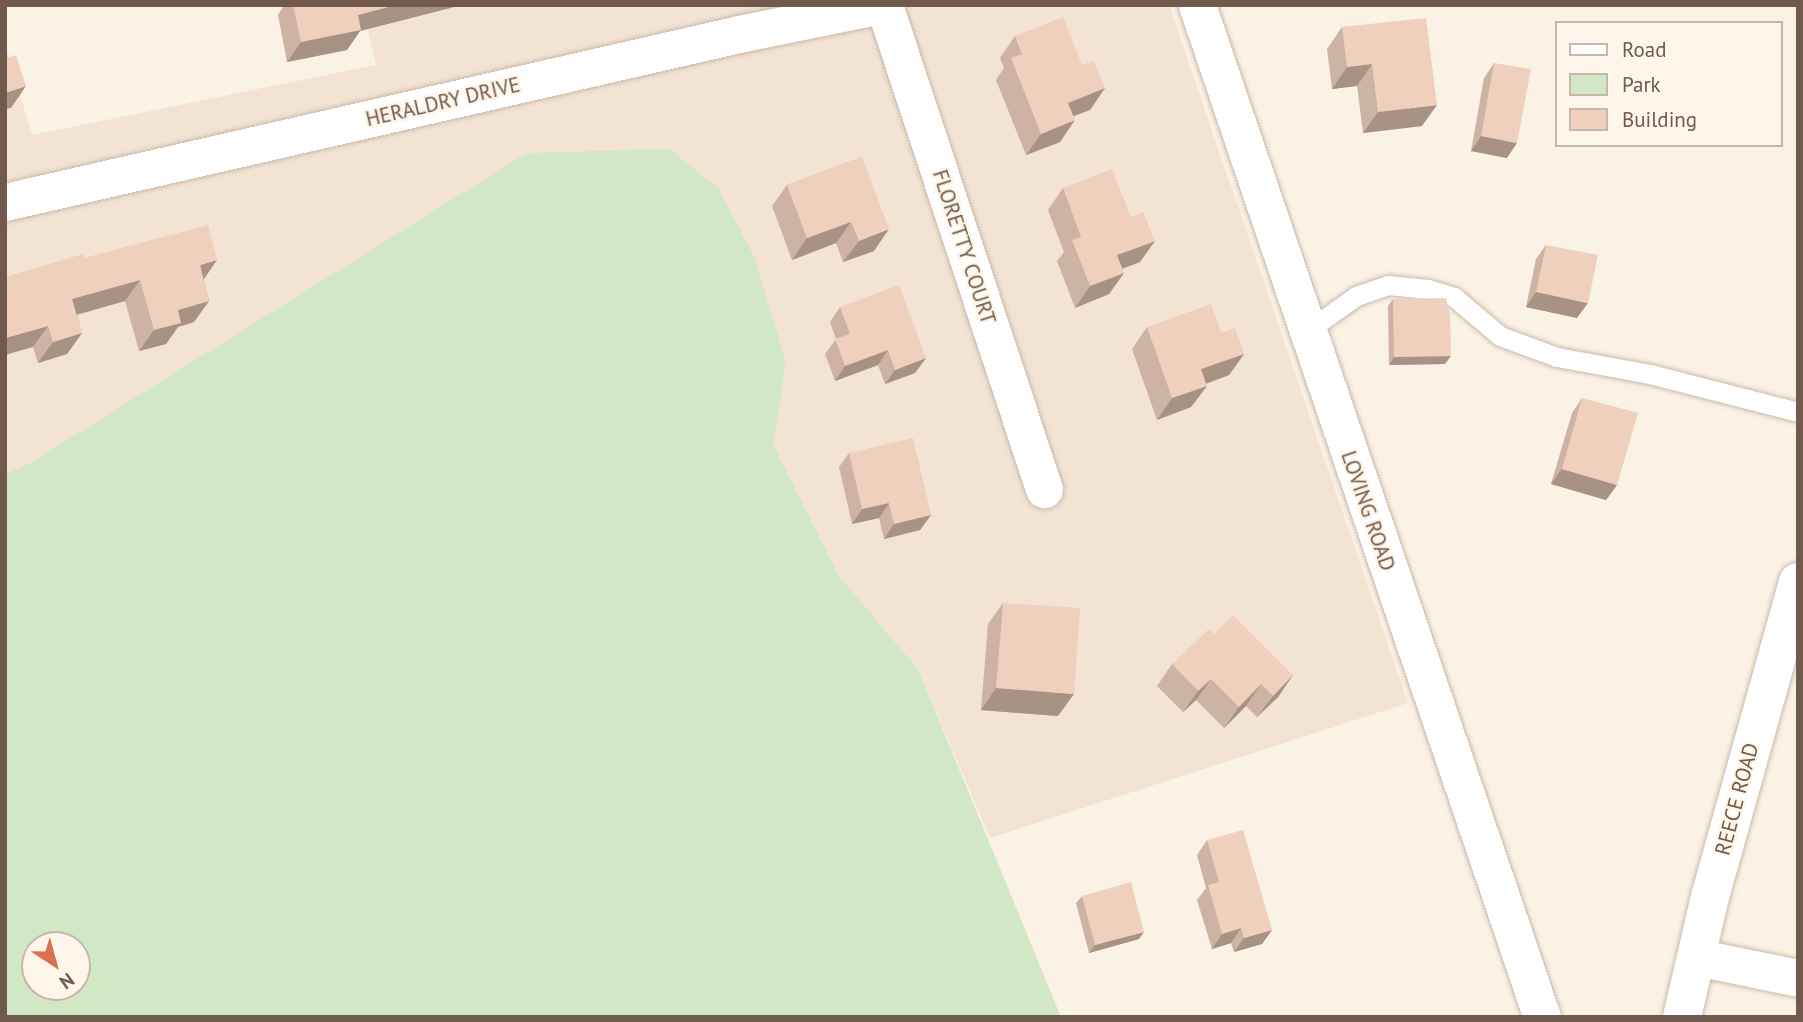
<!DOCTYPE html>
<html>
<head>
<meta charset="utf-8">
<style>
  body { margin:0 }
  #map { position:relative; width:1803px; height:1022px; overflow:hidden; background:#faf2e4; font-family:"PT Sans",sans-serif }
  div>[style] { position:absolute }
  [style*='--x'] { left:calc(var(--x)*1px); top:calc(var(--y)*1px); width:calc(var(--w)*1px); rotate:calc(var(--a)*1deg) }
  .residential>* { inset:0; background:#f2e3d3 }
  .green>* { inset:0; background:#d2e7c4 }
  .roads { filter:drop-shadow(0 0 2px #cbb9ab) drop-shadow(0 0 2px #cbb9ab) }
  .lane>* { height:19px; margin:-9.5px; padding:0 9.5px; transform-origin:9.5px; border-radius:9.5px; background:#fff }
  .street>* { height:37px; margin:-18.5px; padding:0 18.5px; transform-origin:18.5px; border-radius:18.5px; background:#fff }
  .secondary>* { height:38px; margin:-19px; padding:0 19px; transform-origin:19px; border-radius:19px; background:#fff }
  .wall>* { inset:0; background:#cdb3a3 }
  .shaded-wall>* { inset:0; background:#a79284 }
  .building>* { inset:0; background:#eed0bd }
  span { translate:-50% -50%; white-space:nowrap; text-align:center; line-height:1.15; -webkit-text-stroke:5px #fef6ea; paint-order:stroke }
  .street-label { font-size:21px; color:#71594b }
  .frame { position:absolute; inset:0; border:7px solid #71594b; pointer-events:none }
  .legend { position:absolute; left:1555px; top:21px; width:228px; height:126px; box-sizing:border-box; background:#fef6ea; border:2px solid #c6b7aa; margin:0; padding:9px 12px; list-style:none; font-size:21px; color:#71594b }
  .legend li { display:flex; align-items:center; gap:14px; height:35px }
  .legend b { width:35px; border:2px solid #c6b7aa }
  .north { position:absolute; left:21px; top:931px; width:70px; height:70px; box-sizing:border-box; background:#fef6ea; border:2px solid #c6b7aa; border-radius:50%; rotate:144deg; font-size:19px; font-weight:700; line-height:28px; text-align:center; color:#71594b }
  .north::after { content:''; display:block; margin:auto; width:24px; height:32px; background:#dc6f51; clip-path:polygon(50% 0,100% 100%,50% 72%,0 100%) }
</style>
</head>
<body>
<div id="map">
  <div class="residential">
    <div style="clip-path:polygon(362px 5px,1169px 5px,1408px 703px,990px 838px,918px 669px,839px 576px,772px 445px,786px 363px,34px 461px,5px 474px,5px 44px,32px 135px,376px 65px)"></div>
  </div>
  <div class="green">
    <div style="clip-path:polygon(evenodd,669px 149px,718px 188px,755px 258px,786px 363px,773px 445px,839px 576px,918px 669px,1061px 1017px,5px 1017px,5px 474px,34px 461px,527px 153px,669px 149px,35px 945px,77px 945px,77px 987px,35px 987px,35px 945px)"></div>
  </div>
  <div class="roads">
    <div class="lane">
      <div style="--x:1307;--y:331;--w:60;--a:-35.5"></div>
      <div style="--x:1356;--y:296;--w:34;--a:-19"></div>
      <div style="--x:1388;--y:285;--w:40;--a:5.7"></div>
      <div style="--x:1428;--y:289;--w:27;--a:17"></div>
      <div style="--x:1454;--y:297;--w:60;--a:40.3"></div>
      <div style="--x:1500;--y:336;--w:61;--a:20.2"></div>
      <div style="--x:1557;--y:357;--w:95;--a:10.4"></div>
      <div style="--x:1650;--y:374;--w:153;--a:14.4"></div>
    </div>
    <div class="street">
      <div style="--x:884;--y:5;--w:510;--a:71.71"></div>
      <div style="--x:1197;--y:5;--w:1069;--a:71.18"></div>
      <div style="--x:5;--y:202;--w:753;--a:-12.89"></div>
      <div style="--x:739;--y:34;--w:145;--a:-11.5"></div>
      <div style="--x:1696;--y:957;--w:104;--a:11.6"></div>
    </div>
    <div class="secondary">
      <div style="--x:1682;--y:1017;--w:123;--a:-76.9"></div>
      <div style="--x:1710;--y:897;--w:327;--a:-74.4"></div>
    </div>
  </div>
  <div class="wall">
    <div style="clip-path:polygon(284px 5px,462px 5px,360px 31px,347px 50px,287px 62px,278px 15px)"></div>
    <div style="clip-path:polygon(1342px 27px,1422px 126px,1363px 133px,1357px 86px,1332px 89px,1327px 49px)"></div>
    <div style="clip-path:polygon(1015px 36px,1082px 65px,1105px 88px,1090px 110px,1073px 116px,1060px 142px,1026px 155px,996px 80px,1004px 68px,1000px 58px)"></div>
    <div style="clip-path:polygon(1494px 63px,1507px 158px,1471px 151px,1484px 78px)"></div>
    <div style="clip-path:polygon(862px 157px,874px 251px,843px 262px,836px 243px,792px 260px,772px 206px,787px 185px)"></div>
    <div style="clip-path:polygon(1063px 188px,1140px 262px,1122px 269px,1124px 273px,1109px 294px,1075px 308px,1057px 261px,1064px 252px,1048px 210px)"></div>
    <div style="clip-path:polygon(1546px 245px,1577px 318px,1526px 307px,1536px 259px)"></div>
    <div style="clip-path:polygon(84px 258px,204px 280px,209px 301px,194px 322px,178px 327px,166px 344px,139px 351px,125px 301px,77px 315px,82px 333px,67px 354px,38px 363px,33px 347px)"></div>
    <div style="clip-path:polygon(1393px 299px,1445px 364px,1389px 365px,1388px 306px)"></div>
    <div style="clip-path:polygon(840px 307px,926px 358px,915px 373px,885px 384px,878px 365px,835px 381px,825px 354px,836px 339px,830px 322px)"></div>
    <div style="clip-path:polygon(1147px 327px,1221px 333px,1244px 354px,1229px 375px,1206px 384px,1207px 386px,1191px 407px,1157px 420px,1132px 349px)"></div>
    <div style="clip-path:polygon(1582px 398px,1617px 485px,1606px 500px,1551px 484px,1572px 413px)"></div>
    <div style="clip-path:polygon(849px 453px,931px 515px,920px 530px,884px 539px,879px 518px,852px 524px,839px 467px)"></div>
    <div style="clip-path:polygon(1003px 603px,1058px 716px,981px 710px,988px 624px)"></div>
    <div style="clip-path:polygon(1214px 634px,1293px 675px,1278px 697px,1257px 717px,1246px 706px,1224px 728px,1196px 700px,1183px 712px,1157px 686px,1172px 664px)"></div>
    <div style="clip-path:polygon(1207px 840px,1272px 930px,1262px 944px,1234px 952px,1231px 943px,1212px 949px,1197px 900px,1206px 888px,1197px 855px)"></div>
    <div style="clip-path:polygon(1082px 896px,1139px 939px,1089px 953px,1076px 903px)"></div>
  </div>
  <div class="shaded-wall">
    <div style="clip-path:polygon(396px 5px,462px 5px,360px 31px,347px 50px,287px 62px,301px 42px,358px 15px)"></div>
    <div style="clip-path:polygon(1372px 64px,1357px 86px,1332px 89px,1347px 67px)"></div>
    <div style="clip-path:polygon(26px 86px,11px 108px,5px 109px,5px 93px)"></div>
    <div style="clip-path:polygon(1105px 88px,1090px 110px,1053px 124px,1068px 103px)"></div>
    <div style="clip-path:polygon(1437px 105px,1422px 126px,1363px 133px,1378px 112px)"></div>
    <div style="clip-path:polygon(1075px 120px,1060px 142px,1026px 155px,1041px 134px)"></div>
    <div style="clip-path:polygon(1481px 136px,1517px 143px,1507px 158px,1471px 151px)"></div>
    <div style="clip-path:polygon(851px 222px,836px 243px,792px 260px,807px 238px)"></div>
    <div style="clip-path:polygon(889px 229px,874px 251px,843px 262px,859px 241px)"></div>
    <div style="clip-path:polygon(1155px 241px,1140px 262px,1102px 276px,1117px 255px)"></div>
    <div style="clip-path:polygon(217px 260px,202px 282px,200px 265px)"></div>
    <div style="clip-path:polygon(1124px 273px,1109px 294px,1075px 308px,1090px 286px)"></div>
    <div style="clip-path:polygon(140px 280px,125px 301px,57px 320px,72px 299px)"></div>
    <div style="clip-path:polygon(1536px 292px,1588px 303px,1577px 318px,1526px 307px)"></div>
    <div style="clip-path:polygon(209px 301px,194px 322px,178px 327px,166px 344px,139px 351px,154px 330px,178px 310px)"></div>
    <div style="clip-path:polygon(48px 326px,33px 347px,5px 355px,5px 338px)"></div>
    <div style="clip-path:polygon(82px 333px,67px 354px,38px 363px,53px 342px)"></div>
    <div style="clip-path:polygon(888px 350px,878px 365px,835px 381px,845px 366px)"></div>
    <div style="clip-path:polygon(1244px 354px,1229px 375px,1186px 391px,1201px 369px)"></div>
    <div style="clip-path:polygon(1451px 356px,1445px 364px,1389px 365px,1394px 357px)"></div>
    <div style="clip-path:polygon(926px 358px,915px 373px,885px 384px,895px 370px)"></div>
    <div style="clip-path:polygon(1207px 386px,1191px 407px,1157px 420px,1172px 398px)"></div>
    <div style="clip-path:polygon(1562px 469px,1617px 485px,1606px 500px,1551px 484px)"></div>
    <div style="clip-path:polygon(889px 503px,879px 518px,852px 524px,862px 509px)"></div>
    <div style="clip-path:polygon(931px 515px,920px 530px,884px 539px,894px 524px)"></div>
    <div style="clip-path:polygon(1293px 675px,1278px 697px,1257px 717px,1273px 696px)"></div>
    <div style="clip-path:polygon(1211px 679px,1196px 700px,1183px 712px,1198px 691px)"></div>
    <div style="clip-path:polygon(1261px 684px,1246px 706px,1224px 728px,1239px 707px)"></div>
    <div style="clip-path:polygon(996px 688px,1074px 694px,1058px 716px,981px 710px)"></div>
    <div style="clip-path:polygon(1241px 928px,1231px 943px,1212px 949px,1222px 934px)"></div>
    <div style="clip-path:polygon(1272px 930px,1262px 944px,1234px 952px,1244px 938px)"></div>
    <div style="clip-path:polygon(1144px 932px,1139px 939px,1089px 953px,1095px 945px)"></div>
  </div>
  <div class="building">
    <div style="clip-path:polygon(293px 5px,396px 5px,358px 15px,361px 30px,301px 42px)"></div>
    <div style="clip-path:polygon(1063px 17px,1082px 65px,1094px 61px,1105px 88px,1068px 103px,1075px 120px,1041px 134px,1011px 58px,1022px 54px,1015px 36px)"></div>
    <div style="clip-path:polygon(1426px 18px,1437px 105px,1378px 112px,1372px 64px,1347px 67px,1342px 27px)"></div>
    <div style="clip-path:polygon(16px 55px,26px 86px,5px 93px,5px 59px)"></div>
    <div style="clip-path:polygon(1494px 63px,1531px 69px,1517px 143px,1481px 136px)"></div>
    <div style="clip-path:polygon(862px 157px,889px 229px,859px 241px,851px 222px,807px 238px,787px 185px)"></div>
    <div style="clip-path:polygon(1112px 169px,1131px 217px,1143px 212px,1155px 241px,1117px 255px,1124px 273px,1090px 286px,1072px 240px,1081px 237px,1063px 188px)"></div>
    <div style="clip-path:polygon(208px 225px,217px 260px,200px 265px,209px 301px,178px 310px,181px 323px,154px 330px,140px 280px,72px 299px,82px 333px,53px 342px,48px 326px,5px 338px,5px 277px,83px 254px,84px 258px)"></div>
    <div style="clip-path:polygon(1546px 245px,1598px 255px,1588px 303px,1536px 292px)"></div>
    <div style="clip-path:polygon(899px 285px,926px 358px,895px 370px,888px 350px,845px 366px,835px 339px,850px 334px,840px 307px)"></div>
    <div style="clip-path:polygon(1446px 298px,1450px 314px,1451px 356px,1394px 357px,1393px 299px)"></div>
    <div style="clip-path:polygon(1211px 304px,1221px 333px,1235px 328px,1244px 354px,1201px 369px,1207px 386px,1172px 398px,1147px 327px)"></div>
    <div style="clip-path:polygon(1582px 398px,1638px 413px,1617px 485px,1562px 469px)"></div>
    <div style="clip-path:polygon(913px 438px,931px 515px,894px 524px,889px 503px,862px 509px,849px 453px)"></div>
    <div style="clip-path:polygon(1003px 603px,1080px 608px,1074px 694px,996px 688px)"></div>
    <div style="clip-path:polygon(1233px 615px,1293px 675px,1273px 696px,1261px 684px,1239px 707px,1211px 679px,1198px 691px,1172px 664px,1209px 629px,1214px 634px)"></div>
    <div style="clip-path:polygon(1243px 830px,1272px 930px,1244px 938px,1241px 928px,1222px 934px,1208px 885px,1219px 882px,1207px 840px)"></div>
    <div style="clip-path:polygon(1131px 882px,1144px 932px,1095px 945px,1082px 896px)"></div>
  </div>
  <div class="street-label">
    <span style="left:443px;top:102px;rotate:-13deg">HERALDRY DRIVE</span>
    <span style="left:964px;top:247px;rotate:72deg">FLORETTY COURT</span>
    <span style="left:1368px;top:511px;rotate:71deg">LOVING ROAD</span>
    <span style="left:1737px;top:799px;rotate:-75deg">REECE ROAD</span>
  </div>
  <div class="frame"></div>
  <ul class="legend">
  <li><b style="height:9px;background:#fff"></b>Road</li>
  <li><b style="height:19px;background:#d2e7c4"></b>Park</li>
  <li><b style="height:19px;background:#eed0bd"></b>Building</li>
  </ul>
  <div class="north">N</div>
</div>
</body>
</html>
